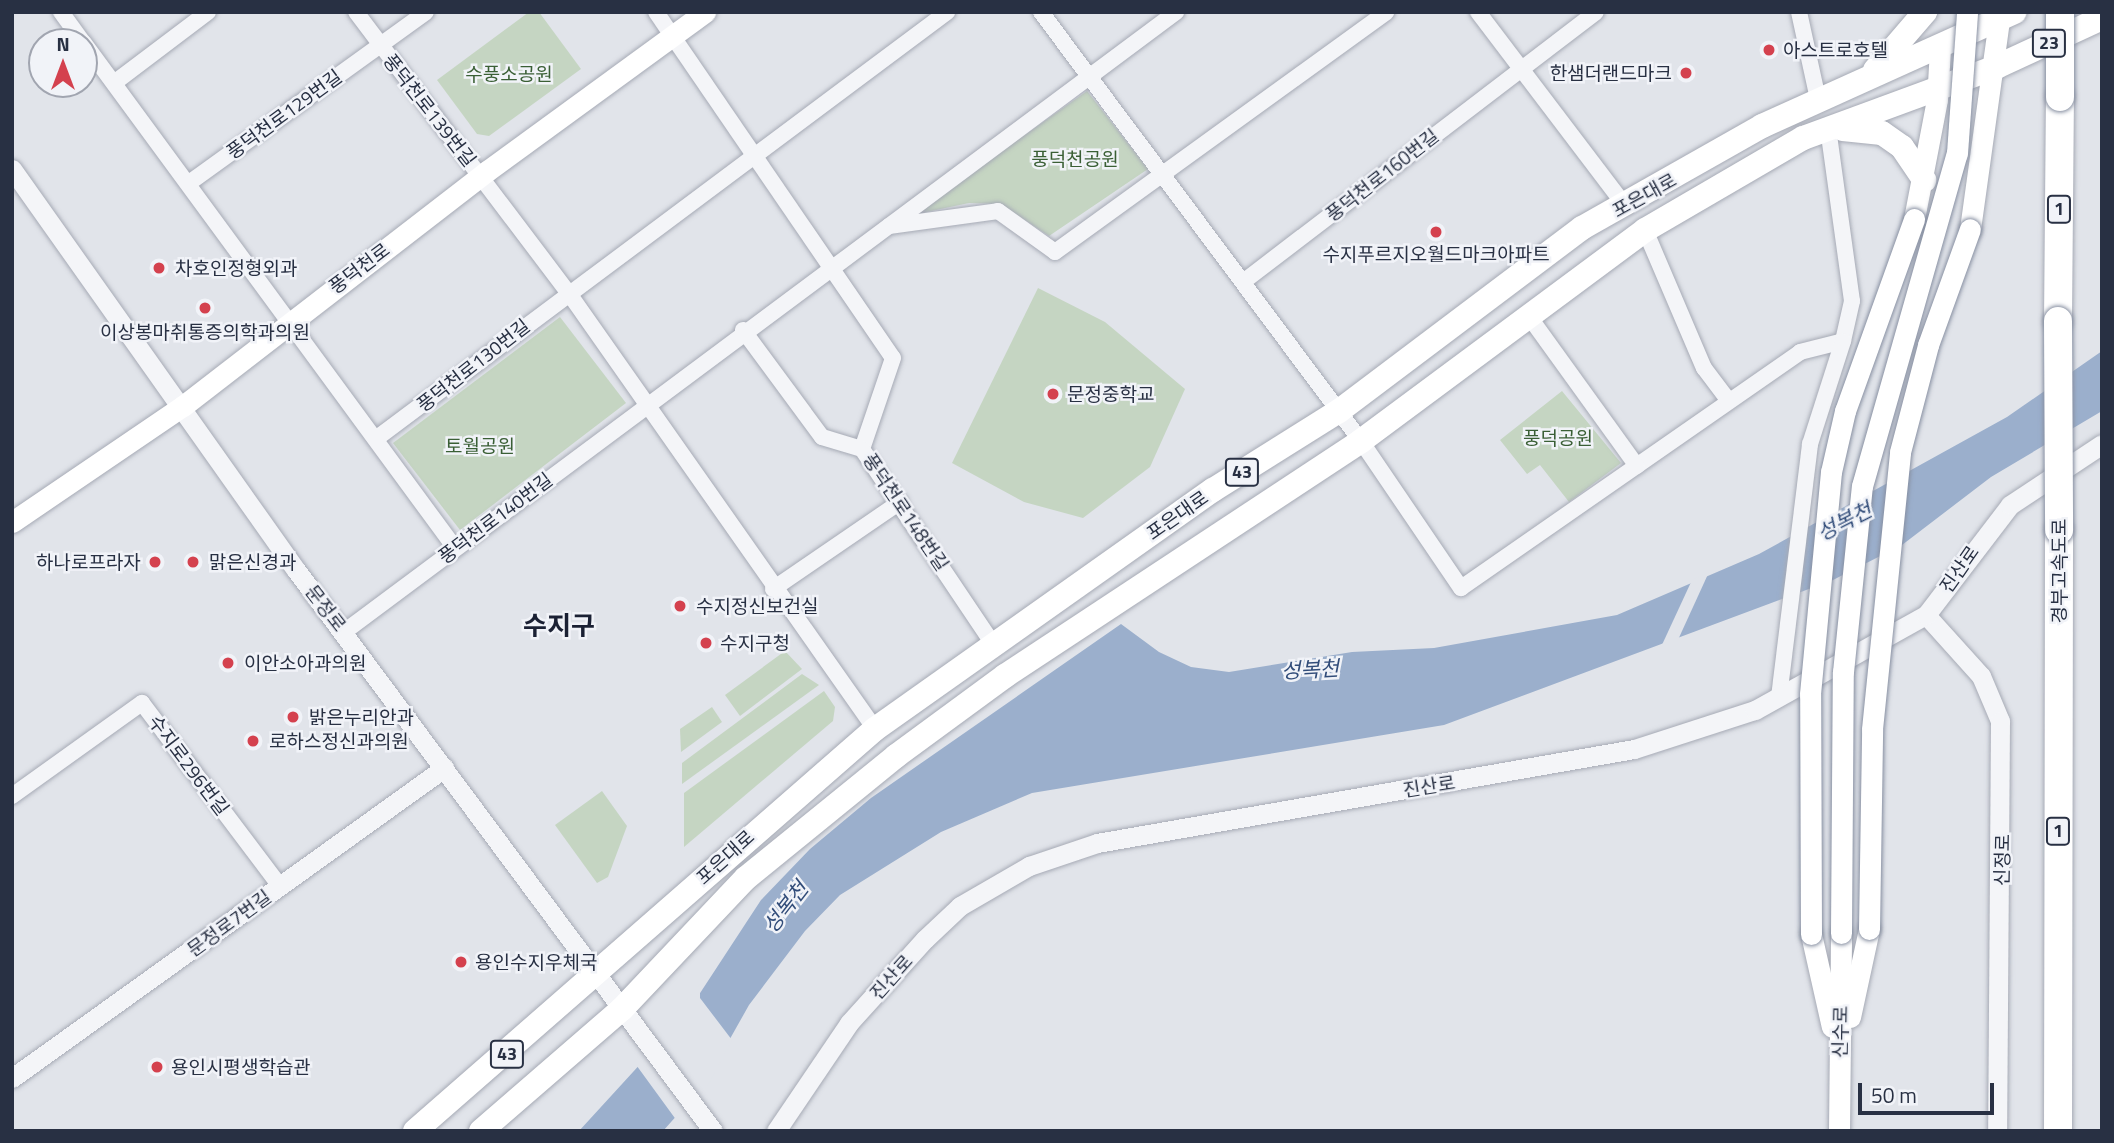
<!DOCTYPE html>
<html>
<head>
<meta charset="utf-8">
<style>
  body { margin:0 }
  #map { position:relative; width:2114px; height:1143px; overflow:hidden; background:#e1e4ea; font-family:"Titillium Web","Noto Sans KR",sans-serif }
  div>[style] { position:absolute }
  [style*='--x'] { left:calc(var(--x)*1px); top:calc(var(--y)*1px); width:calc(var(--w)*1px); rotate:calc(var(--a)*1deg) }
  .green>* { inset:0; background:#c5d5c2 }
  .water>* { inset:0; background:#9bafcc }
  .pier>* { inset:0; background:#e1e4ea }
  .roads { filter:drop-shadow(0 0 2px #a6aab5) drop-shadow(0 0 2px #a6aab5) }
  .minor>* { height:16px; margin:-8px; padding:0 8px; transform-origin:8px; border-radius:8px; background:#f4f5f8 }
  .tertiary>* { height:19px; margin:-9.5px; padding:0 9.5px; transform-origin:9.5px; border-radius:9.5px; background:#f4f5f8 }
  .secondary>* { height:21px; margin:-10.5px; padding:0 10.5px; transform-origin:10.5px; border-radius:10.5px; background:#fff }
  .primary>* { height:24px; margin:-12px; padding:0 12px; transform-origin:12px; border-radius:12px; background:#fff }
  .motorway>* { height:28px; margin:-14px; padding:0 14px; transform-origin:14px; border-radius:14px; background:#fff }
  .bridges { filter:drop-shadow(0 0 2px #8890a2) drop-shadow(0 0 2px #8890a2) }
  .secondary-bridge>* { height:21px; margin:-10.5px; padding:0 10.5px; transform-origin:10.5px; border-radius:10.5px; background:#fff }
  .motorway-bridge>* { height:28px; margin:-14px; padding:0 14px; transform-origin:14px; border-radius:14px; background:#fff }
  .dots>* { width:19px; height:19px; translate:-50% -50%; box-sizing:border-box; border:4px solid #f1f3f8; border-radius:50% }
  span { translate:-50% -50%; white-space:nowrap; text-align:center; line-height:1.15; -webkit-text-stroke:5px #f1f3f8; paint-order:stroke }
  .shield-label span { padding:2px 5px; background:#f1f3f8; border:2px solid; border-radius:5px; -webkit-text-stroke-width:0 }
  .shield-label { font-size:18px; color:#283043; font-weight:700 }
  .poi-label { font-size:19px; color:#283043 }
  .left { translate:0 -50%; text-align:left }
  .right { translate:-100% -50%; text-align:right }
  .park-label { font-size:19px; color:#3a5f35 }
  .street-label { font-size:19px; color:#283043 }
  .water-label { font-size:21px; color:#314c79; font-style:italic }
  .district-label { font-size:26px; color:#1b2134; font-weight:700 }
  .frame { position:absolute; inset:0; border:14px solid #283043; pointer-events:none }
  .north { position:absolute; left:28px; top:28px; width:70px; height:70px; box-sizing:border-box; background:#f1f3f8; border:2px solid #a1a5b0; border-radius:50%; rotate:0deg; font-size:19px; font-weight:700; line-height:28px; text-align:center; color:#283043 }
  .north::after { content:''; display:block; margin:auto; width:24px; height:32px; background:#d4414e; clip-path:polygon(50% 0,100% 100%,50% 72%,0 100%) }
  .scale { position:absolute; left:1858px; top:1083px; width:136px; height:32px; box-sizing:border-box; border:4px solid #283043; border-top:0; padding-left:9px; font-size:21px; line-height:24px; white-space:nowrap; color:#283043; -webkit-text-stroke:5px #f1f3f8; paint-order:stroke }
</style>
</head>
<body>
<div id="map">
  <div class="green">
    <div style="clip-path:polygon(529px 12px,539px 12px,581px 69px,489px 136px,477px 134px,437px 80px)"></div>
    <div style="clip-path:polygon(1087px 91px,1148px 169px,1049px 236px,1001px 204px,969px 203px,912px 215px)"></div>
    <div style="clip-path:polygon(1038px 288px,1105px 322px,1185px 389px,1150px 467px,1083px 518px,1024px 502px,952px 463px)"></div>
    <div style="clip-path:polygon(560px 317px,626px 403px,460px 530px,393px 443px)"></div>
    <div style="clip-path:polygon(1562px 391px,1621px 463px,1569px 502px,1540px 465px,1527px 474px,1500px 440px)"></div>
    <div style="clip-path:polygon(785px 651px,802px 669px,740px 716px,725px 695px)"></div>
    <div style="clip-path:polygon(802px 674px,819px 685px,682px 784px,682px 763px)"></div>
    <div style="clip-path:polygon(824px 691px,835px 707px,833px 721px,684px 847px,684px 793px)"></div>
    <div style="clip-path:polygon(712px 707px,722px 722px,681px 752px,680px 729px)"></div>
    <div style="clip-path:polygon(602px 791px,627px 826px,608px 877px,597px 883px,555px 825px)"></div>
  </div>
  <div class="water">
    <div style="clip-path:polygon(2102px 351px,2102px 411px,1991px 477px,1902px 545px,1833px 580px,1444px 725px,1032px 793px,941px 832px,840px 895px,805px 931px,749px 1005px,704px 1085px,663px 1131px,579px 1131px,687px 1013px,761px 900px,810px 849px,871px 798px,1121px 624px,1159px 652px,1191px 667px,1229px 672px,1352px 652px,1434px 648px,1617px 615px,1759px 554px,2007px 417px)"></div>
  </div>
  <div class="pier">
    <div style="clip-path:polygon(1709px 572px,1677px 642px,1661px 647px,1692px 580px)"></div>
    <div style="clip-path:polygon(700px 984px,700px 998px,732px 1040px,707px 1087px,677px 1121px,634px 1062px)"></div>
  </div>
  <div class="roads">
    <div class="minor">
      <div style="--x:61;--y:12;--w:37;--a:54"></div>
      <div style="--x:356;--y:12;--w:351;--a:52.9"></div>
      <div style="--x:568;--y:292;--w:534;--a:54.91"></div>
      <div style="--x:656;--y:12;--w:419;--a:55.6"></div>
      <div style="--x:893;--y:358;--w:96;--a:108.8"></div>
      <div style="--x:862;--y:449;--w:235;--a:56.1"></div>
      <div style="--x:1041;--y:12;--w:535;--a:53.28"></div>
      <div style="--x:1361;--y:441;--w:178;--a:55.8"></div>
      <div style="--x:1461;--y:588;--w:413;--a:-34.8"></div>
      <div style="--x:1800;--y:352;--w:44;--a:-14.3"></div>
      <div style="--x:1843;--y:341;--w:41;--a:-77.3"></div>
      <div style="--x:1852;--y:301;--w:174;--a:-97.9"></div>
      <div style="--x:1478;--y:12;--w:243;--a:52.8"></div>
      <div style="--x:1799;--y:12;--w:89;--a:77.7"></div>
      <div style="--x:84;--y:43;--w:627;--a:53.7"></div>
      <div style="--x:114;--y:83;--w:118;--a:-37.1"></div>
      <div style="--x:189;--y:183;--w:292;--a:-35.8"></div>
      <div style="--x:889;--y:226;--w:110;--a:-7.8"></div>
      <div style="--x:998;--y:211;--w:70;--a:35.7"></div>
      <div style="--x:1055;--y:252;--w:409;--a:-35.9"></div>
      <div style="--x:1645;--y:230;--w:150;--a:66.9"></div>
      <div style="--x:1704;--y:368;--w:41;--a:52.9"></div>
      <div style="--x:1243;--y:282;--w:444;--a:-37.4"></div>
      <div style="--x:1528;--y:315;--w:186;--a:54.2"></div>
      <div style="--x:743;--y:330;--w:133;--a:53.6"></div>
      <div style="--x:822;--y:437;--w:42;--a:16.7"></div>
      <div style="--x:377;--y:438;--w:712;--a:-36.77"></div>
      <div style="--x:773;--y:589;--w:154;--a:-34.4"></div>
      <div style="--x:344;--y:632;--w:1038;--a:-36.69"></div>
      <div style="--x:1779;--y:697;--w:255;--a:-83"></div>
      <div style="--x:1810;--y:444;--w:108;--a:-72.2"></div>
      <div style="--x:12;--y:796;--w:160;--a:-35.6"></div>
      <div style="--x:142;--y:703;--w:229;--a:53"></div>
    </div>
    <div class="tertiary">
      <div style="--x:12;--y:169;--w:491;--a:54.7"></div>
      <div style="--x:296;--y:570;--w:699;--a:53.38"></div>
      <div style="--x:1926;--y:615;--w:82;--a:48"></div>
      <div style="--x:1981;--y:676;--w:49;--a:67.1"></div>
      <div style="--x:2000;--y:721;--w:410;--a:90.4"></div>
      <div style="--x:12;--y:1078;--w:532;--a:-35.66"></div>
      <div style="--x:776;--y:1131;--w:130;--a:-55.9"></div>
      <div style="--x:849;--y:1023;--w:113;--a:-47.9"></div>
      <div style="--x:925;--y:939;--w:48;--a:-43.3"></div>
      <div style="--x:960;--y:906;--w:80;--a:-30.1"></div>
      <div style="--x:1029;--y:866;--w:72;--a:-18.7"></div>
      <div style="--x:1097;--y:843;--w:545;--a:-9.93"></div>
      <div style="--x:1634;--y:749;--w:127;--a:-17.9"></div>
      <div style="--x:1755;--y:710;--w:196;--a:-29.1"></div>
      <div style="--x:1926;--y:615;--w:138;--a:-52.6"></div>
      <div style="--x:2010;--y:505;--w:110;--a:-33.5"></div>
    </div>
    <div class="secondary">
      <div style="--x:1914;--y:219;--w:121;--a:-79.1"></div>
      <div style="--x:1937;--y:100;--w:51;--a:-86.6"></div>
      <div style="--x:1970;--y:229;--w:211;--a:-82.1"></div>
      <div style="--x:12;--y:522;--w:207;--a:-34.2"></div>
      <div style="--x:183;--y:406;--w:384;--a:-37.7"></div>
      <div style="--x:487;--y:171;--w:270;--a:-36.1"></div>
      <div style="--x:1811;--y:934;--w:95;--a:77.3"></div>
      <div style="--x:1850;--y:1017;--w:90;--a:-77.8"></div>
      <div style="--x:1839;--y:1131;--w:198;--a:-89.4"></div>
    </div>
    <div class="primary">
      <div style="--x:1875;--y:70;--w:77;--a:-49.2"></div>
      <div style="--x:1843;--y:129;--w:39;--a:6"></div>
      <div style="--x:1882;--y:133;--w:24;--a:35"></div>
      <div style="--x:1902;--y:147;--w:40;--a:56"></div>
      <div style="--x:415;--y:1131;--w:611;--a:-41.15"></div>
      <div style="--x:875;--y:729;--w:414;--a:-35.3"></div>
      <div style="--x:1213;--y:490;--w:149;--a:-32.1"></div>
      <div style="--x:1339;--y:411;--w:304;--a:-37"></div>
      <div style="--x:1582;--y:228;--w:207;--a:-29.5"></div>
      <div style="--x:1762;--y:126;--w:277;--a:-24.3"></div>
      <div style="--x:481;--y:1131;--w:186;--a:-40.9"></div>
      <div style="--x:622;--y:1009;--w:180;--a:-46.6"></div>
      <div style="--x:746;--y:878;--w:193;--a:-39.1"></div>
      <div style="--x:896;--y:756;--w:135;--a:-36.3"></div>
      <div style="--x:1005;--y:676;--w:427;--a:-33.4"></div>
      <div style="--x:1361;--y:441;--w:354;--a:-36.6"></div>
      <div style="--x:1645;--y:230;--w:183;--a:-30.2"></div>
      <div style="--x:1803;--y:138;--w:206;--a:-20.2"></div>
      <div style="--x:1996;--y:67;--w:117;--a:-24.8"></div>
    </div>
    <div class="motorway">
      <div style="--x:2058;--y:321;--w:224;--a:-89.5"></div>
      <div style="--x:2058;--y:1131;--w:601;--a:-89.9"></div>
    </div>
  </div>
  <div class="bridges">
    <div class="secondary-bridge">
      <div style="--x:1869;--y:929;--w:200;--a:-89.1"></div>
      <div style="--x:1872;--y:729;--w:278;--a:-84.2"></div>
      <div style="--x:1900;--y:452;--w:111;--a:-75.3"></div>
      <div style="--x:1928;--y:345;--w:123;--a:-70.1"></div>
      <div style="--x:1841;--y:933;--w:261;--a:-89.6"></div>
      <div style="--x:1843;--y:672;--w:187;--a:-84.2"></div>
      <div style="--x:1862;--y:486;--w:346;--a:-74.1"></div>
      <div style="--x:1957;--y:153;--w:141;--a:-85.9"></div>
      <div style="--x:1811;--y:934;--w:240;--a:-90.2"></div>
      <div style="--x:1810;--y:694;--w:223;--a:-84.6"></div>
      <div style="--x:1831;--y:472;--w:63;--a:-77.1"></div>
      <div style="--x:1845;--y:411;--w:204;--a:-70.2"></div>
    </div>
    <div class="motorway-bridge">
      <div style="--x:2060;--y:12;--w:85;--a:90"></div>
      <div style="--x:2058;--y:321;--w:209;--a:89.7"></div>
    </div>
  </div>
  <div class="dots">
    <div style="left:1769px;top:50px;background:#d4414e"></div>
    <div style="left:1686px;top:73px;background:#d4414e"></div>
    <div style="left:1436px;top:232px;background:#d4414e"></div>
    <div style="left:159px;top:268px;background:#d4414e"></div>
    <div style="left:205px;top:308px;background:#d4414e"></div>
    <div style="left:1053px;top:394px;background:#d4414e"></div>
    <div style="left:155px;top:562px;background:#d4414e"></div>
    <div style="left:193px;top:562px;background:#d4414e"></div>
    <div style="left:680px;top:606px;background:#d4414e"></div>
    <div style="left:706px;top:643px;background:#d4414e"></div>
    <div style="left:228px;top:663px;background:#d4414e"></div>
    <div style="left:293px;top:717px;background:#d4414e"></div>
    <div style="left:253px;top:741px;background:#d4414e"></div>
    <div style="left:461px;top:962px;background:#d4414e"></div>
    <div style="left:157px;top:1067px;background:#d4414e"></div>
  </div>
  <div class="shield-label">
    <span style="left:2049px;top:43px">23</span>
    <span style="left:2059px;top:209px">1</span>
    <span style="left:1242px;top:472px">43</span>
    <span style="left:2058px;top:831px">1</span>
    <span style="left:507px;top:1054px">43</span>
  </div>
  <div class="poi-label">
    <span class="left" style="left:1783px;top:50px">아스트로호텔</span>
    <span class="right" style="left:1672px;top:73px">한샘더랜드마크</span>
    <span style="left:1436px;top:254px">수지푸르지오월드마크아파트</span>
    <span class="left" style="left:175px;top:268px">차호인정형외과</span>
    <span style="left:205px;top:332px">이상봉마취통증의학과의원</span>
    <span class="left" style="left:1067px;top:394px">문정중학교</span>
    <span class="right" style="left:141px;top:562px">하나로프라자</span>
    <span class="left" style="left:209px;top:562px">맑은신경과</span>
    <span class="left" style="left:696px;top:606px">수지정신보건실</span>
    <span class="left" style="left:720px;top:643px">수지구청</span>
    <span class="left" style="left:244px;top:663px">이안소아과의원</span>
    <span class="left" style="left:309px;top:717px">밝은누리안과</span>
    <span class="left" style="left:269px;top:741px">로하스정신과의원</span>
    <span class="left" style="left:475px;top:962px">용인수지우체국</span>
    <span class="left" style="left:171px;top:1067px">용인시평생학습관</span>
  </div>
  <div class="park-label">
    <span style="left:509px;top:74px">수풍소공원</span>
    <span style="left:1075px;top:159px">풍덕천공원</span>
    <span style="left:1558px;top:438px">풍덕공원</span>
    <span style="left:480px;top:446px">토월공원</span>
  </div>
  <div class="street-label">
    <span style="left:430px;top:110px;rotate:52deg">풍덕천로139번길</span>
    <span style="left:284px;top:114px;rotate:-36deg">풍덕천로129번길</span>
    <span style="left:1382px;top:175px;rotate:-38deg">풍덕천로160번길</span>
    <span style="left:1644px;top:195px;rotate:-29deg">포은대로</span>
    <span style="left:359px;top:268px;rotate:-37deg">풍덕천로</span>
    <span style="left:473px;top:365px;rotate:-38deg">풍덕천로130번길</span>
    <span style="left:906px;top:512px;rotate:56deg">풍덕천로148번길</span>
    <span style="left:1177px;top:515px;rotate:-35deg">포은대로</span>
    <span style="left:495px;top:518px;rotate:-37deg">풍덕천로140번길</span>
    <span style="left:1959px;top:569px;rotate:-55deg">진산로</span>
    <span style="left:2059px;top:571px;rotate:-90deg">경부고속도로</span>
    <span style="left:326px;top:608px;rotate:52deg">문정로</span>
    <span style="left:189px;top:765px;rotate:53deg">수지로296번길</span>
    <span style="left:1429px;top:786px;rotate:-9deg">진산로</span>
    <span style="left:725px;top:857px;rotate:-42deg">포은대로</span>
    <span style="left:2002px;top:860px;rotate:-89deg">신정로</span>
    <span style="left:229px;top:923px;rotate:-36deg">문정로7번길</span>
    <span style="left:891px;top:977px;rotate:-48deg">진산로</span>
    <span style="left:1840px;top:1032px;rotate:-89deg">신수로</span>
  </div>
  <div class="water-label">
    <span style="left:1844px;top:521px;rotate:-27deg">성복천</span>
    <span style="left:1310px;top:669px;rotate:-3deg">성복천</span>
    <span style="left:785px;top:907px;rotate:-52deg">성복천</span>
  </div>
  <div class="district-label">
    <span style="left:559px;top:626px">수지구</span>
  </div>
  <div class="frame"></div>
  <div class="north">N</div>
  <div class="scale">50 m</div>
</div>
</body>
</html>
